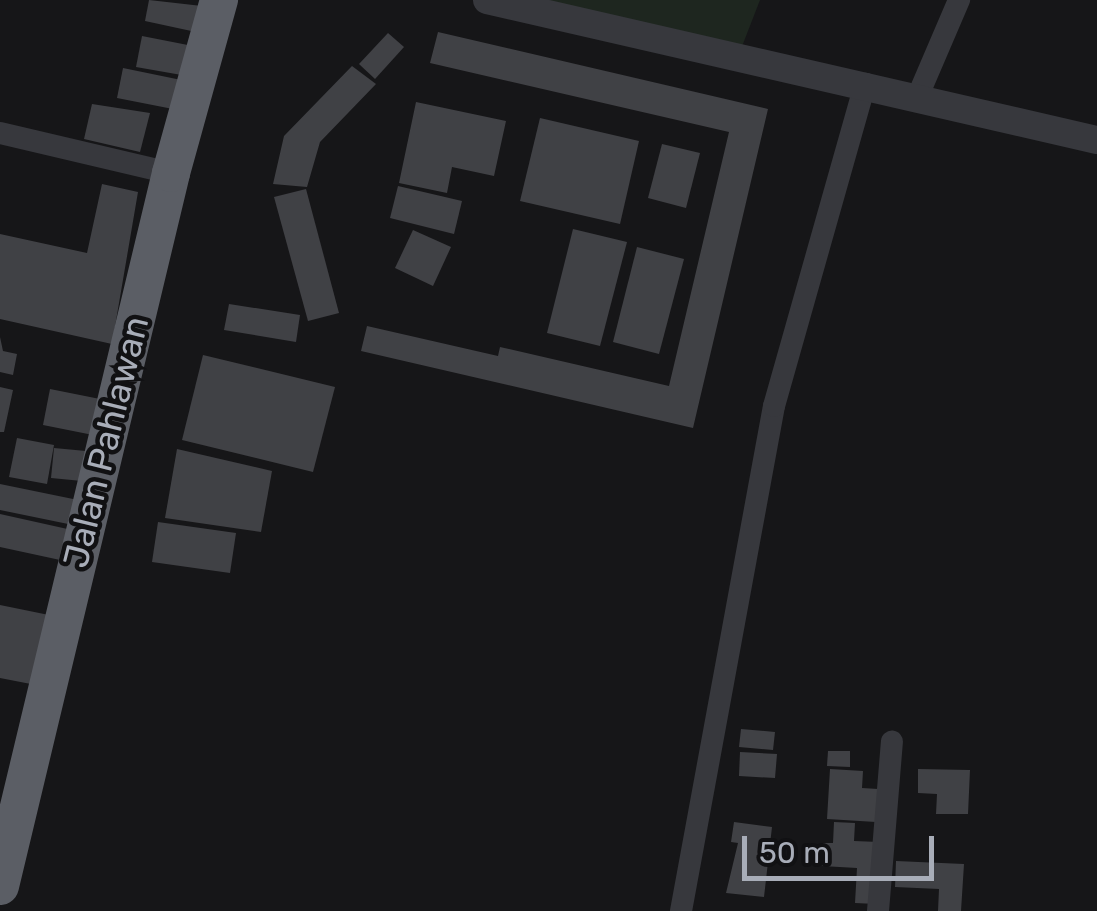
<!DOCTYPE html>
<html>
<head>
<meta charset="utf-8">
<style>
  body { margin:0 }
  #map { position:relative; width:1097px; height:911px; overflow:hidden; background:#161618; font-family:Rubik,sans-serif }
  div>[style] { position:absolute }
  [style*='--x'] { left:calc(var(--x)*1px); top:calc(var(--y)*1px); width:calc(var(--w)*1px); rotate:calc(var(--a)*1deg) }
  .green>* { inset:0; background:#1e261f }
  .building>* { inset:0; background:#404145 }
  .minor>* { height:22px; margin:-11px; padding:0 11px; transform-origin:11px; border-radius:11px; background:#37383d }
  .tertiary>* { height:28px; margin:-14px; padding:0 14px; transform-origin:14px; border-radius:14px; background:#37383d }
  .trunk>* { height:38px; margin:-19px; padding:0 19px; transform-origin:19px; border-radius:19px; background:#5b5e65 }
  span { translate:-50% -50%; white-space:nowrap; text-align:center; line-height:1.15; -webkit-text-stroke:9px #111113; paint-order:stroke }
  .street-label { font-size:35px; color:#a8adb8 }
  .scale { position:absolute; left:742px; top:836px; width:192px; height:45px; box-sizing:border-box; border:5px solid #a8adb8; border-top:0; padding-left:12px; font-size:30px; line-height:35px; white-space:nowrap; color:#a8adb8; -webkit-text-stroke:8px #111113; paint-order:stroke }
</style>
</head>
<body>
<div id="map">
  <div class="green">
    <div style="clip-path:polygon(534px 0,760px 0,741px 49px)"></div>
  </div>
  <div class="building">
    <div style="clip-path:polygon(149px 0,202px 6px,196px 32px,145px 21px)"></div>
    <div style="clip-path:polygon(438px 32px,768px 109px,693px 428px,361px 351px,367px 326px,498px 356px,500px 347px,669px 386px,729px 132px,430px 63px)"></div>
    <div style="clip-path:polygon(388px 33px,404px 47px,375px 79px,359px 64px)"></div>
    <div style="clip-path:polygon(142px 36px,198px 47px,193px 77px,136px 67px)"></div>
    <div style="clip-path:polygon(352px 66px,376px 84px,320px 142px,307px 187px,273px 184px,284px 136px)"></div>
    <div style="clip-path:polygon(123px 68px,191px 82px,178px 110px,117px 98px)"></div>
    <div style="clip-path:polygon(416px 102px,506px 121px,494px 176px,452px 167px,447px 193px,399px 183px)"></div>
    <div style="clip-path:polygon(92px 104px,150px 113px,140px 152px,84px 139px)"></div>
    <div style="clip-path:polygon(540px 118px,639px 141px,620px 224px,520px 201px)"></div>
    <div style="clip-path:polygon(662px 144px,700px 153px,686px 208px,648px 198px)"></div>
    <div style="clip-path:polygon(102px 184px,138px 192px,112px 344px,0 319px,0 234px,87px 253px)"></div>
    <div style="clip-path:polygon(398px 186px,462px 201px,454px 234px,390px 218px)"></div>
    <div style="clip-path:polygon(306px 189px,339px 313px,308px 321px,274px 197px)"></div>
    <div style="clip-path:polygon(573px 229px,627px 242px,600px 346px,547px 333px)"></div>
    <div style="clip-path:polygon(413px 230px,451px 247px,433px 286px,395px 268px)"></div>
    <div style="clip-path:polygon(637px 247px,684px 259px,659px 354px,613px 342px)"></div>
    <div style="clip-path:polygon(229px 304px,300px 315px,296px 342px,224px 330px)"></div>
    <div style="clip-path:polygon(0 337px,3px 351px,17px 354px,13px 375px,0 372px)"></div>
    <div style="clip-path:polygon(203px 355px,335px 387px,313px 472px,182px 440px)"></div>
    <div style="clip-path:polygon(0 387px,13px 390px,4px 432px,0 432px)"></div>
    <div style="clip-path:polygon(50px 389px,100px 399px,93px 435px,43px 425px)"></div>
    <div style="clip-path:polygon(17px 438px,54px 445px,47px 484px,9px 477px)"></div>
    <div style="clip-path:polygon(54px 448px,86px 451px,82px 481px,51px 478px)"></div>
    <div style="clip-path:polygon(177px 449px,272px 471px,261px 532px,165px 518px)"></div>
    <div style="clip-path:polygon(0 484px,78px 500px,73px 525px,0 510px)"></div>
    <div style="clip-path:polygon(0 514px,81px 532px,74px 563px,0 547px)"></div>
    <div style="clip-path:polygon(158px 522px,236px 533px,230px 573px,152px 562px)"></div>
    <div style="clip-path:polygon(0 605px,49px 615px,36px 685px,0 678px)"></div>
    <div style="clip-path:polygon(741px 729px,775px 732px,773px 750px,739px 747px)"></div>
    <div style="clip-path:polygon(828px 751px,850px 751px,850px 767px,827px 766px)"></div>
    <div style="clip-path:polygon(740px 752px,777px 754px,775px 778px,739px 776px)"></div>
    <div style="clip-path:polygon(830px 769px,863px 771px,862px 788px,878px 789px,876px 822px,827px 819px)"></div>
    <div style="clip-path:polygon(918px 769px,970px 770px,968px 814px,936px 814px,937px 794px,918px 793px)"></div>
    <div style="clip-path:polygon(734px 822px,772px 827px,764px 897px,726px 893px,738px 843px,731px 842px)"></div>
    <div style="clip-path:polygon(834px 822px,855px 823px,854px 841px,879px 842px,876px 904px,855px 903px,857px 868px,822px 866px,823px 843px,833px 843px)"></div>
    <div style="clip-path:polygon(896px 861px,964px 864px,961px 911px,938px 911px,939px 889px,895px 887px)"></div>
  </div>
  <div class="minor">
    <div style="--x:917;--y:98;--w:107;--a:-66.8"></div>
    <div style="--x:0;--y:133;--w:176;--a:13.2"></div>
    <div style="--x:681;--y:911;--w:513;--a:-79.57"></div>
    <div style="--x:774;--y:406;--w:335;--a:-74.2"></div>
    <div style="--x:878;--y:911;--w:170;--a:-85.3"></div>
  </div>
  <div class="tertiary">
    <div style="--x:487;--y:0;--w:626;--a:12.93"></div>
  </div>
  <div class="trunk">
    <div style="--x:0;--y:886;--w:733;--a:-76.51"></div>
    <div style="--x:171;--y:173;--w:180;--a:-74.5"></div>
  </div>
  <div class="street-label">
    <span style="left:106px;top:442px;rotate:-76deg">Jalan Pahlawan</span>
  </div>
  <div class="scale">50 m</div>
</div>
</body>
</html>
